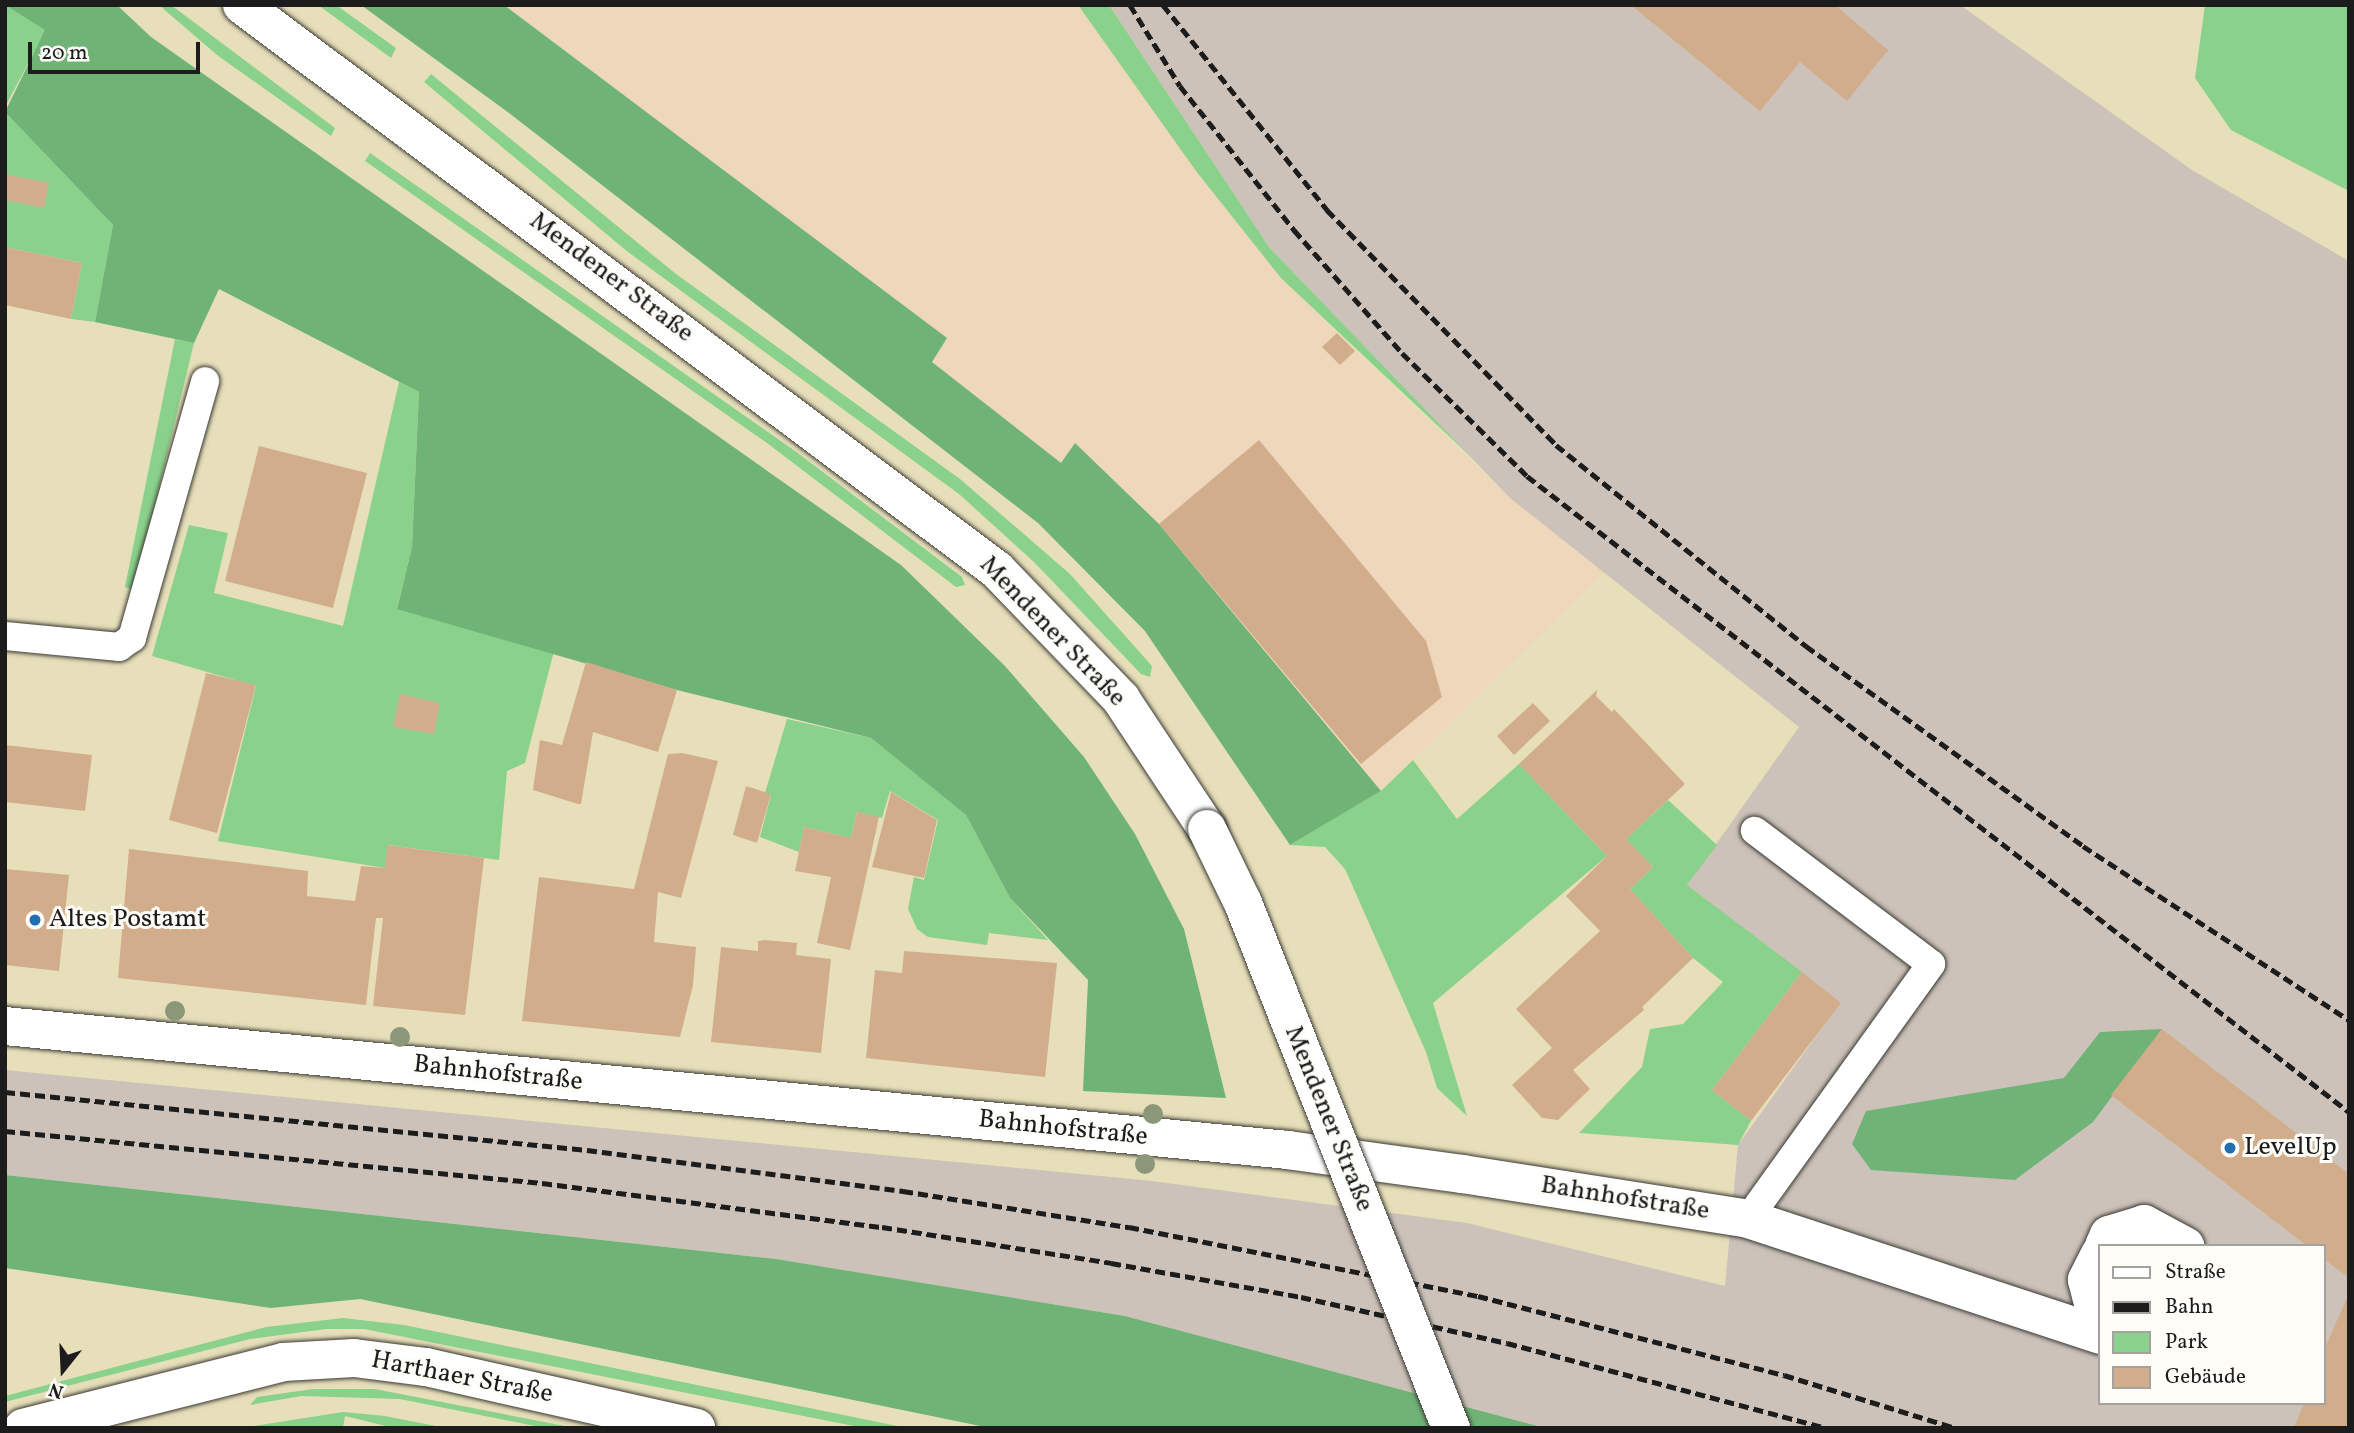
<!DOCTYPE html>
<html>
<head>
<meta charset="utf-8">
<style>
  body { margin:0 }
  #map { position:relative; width:2354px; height:1433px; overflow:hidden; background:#e7dfba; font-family:Vollkorn,serif }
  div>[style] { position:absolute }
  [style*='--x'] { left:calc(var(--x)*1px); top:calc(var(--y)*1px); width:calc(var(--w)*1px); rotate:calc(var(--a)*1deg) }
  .built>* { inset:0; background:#eed7bb }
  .industrial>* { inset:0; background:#ccc2b9 }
  .green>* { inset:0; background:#8ad18b }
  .forest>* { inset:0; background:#6fb377 }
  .building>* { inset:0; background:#d1ad8c }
  .roads { filter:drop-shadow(0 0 2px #3a3934) drop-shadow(0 0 2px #3a3934) }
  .service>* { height:28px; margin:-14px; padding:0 14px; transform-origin:14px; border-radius:14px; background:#fff }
  .minor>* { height:38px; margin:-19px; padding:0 19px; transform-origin:19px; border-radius:19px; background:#fff }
  .secondary>* { height:38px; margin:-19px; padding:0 19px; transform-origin:19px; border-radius:19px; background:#fff }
  .rail>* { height:5px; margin-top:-2.5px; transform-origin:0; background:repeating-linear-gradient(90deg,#1c1c1c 0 10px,transparent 0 15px) }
  .bridges { filter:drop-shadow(0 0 2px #3a3934) drop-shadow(0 0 2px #3a3934) }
  .secondary-bridge>* { height:38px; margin:-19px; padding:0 19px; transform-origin:19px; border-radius:19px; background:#fff }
  .trees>* { width:20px; height:20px; margin:-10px; border-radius:50%; background:#8c9679 }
  .dots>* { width:19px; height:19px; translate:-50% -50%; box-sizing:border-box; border:4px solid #fdfcf7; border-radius:50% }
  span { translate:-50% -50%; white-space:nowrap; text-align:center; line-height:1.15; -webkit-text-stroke:6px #fdfcf7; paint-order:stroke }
  .street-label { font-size:26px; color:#1c1c1c }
  .poi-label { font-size:26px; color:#1c1c1c }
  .left { translate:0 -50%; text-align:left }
  .frame { position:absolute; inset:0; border:7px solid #1c1c1c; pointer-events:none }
  .legend { position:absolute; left:2098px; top:1244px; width:228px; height:161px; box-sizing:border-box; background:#fdfcf7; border:2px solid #a3a29f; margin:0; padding:9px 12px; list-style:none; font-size:21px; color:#1c1c1c }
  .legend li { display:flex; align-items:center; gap:14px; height:35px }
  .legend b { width:35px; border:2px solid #a3a29f }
  .north { position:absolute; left:28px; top:1335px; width:70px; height:70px; -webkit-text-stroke:5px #fdfcf7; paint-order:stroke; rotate:198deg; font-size:19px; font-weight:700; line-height:28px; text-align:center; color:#1c1c1c }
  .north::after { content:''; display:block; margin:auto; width:24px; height:32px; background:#1c1c1c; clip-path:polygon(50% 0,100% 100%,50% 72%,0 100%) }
  .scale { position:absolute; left:28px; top:42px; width:172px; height:32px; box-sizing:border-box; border:4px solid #1c1c1c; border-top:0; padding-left:9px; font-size:21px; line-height:24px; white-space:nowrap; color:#1c1c1c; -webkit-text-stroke:5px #fdfcf7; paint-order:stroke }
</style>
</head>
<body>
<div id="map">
  <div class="built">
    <div style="clip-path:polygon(504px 5px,1078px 5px,1196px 171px,1281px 278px,1337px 333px,1322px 347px,1340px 365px,1355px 351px,1510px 498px,1605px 571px,1381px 791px,1159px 524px,1075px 443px,1061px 464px,931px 362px,947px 339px)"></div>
  </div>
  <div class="industrial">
    <div style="clip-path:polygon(evenodd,1109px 5px,1960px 5px,2192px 170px,2349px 261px,2349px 1428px,1536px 1428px,1125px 1316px,776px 1259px,5px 1175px,5px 1070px,1152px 1181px,1467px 1223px,1725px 1286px,1738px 1145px,1840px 1003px,1687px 885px,1799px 727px,1510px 498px,1269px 247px,1109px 5px,2100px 1246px,2324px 1246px,2324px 1403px,2100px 1403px,2100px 1246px)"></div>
  </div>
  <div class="green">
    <div style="clip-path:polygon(5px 5px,46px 30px,5px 107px)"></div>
    <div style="clip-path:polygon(159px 5px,171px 5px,335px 128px,331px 136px,217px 55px)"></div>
    <div style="clip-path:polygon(318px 5px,336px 5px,396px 48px,391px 58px)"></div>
    <div style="clip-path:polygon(1078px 5px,1109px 5px,1269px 247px,1469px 455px,1281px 278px,1196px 171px)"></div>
    <div style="clip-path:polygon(2205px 5px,2349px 5px,2349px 191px,2231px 130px,2195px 78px)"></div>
    <div style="clip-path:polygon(431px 74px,676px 274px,960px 479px,1070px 574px,1152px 666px,1150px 677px,1141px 674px,1034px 562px,959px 494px,628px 252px,424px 82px)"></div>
    <div style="clip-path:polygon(5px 112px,113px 225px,95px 322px,71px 319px,82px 263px,5px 247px)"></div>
    <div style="clip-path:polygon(370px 153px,795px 451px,962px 577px,965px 585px,956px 587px,767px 443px,365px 161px)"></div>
    <div style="clip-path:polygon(175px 339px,194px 343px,134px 590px,125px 587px)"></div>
    <div style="clip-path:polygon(399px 382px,419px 392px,412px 547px,397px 608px,554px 651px,525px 763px,507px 771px,499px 860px,388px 845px,385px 868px,218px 841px,256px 686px,152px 656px,189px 525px,228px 533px,214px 593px,343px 626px)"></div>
    <div style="clip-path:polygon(787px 719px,871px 738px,966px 815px,1010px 898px,1048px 940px,989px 933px,987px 945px,928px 937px,917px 929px,908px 909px,914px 877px,924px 880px,938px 820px,890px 791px,882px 818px,857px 812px,851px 838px,804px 827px,799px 852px,760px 837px,771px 795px,765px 793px)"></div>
    <div style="clip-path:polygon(1413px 760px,1457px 819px,1519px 764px,1607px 856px,1433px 1003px,1467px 1116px,1437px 1088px,1426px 1052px,1345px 869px,1325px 847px,1290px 845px,1381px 791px)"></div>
    <div style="clip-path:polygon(1668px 800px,1717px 845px,1687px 885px,1802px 972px,1712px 1090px,1751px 1121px,1738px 1145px,1579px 1133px,1642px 1067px,1650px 1029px,1683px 1024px,1723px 982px,1693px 958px,1630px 889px,1653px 867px,1626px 839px)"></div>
    <div style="clip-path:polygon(343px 1318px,404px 1325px,907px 1428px,864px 1428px,364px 1329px,326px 1329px,250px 1339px,5px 1402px,5px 1396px,266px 1327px)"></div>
    <div style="clip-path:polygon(313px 1389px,375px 1389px,575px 1428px,545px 1428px,400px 1399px,301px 1396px,250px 1405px,257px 1397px)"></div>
    <div style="clip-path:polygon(343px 1412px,385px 1416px,446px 1428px,394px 1428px,345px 1416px,343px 1428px,242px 1428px)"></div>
  </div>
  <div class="forest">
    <div style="clip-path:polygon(5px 5px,117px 5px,151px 37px,901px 565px,1005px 666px,1084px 757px,1135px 834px,1184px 929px,1226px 1098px,1083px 1091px,1088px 980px,1010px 898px,966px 815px,871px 738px,677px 690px,397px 609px,412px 547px,419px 392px,219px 289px,194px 343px,95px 322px,113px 225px,5px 112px,45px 30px)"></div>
    <div style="clip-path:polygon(361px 5px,504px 5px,947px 338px,932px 362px,1061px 463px,1075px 443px,1159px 524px,1381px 791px,1290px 845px,1145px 631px,1038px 523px,509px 113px)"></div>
    <div style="clip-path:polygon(2162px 1029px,2093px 1122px,2015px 1180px,1871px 1170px,1852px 1144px,1866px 1111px,2064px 1078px,2100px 1032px)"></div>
    <div style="clip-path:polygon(5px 1175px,776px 1259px,1125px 1316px,1545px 1428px,990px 1428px,360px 1299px,271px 1308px,5px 1268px)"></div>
  </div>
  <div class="building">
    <div style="clip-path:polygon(1631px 5px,1835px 5px,1888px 50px,1847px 101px,1800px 62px,1760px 111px)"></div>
    <div style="clip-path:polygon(5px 174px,49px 183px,44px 208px,5px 200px)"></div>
    <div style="clip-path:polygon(5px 247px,82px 263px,71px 319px,5px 305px)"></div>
    <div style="clip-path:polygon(1337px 333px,1355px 351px,1340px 365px,1322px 347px)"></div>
    <div style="clip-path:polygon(1259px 440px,1426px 641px,1442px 697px,1361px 764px,1159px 524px)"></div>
    <div style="clip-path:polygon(259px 446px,367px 473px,333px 608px,225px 581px)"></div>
    <div style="clip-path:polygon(586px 662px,677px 690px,658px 752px,593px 732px,581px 804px,578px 804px,533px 790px,540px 740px,562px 745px)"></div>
    <div style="clip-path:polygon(206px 673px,256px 685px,217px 833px,169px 820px)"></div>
    <div style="clip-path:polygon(1597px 690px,1596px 696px,1612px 712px,1614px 709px,1685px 784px,1626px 839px,1653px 867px,1630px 889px,1693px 958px,1642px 1007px,1644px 1010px,1573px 1070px,1590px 1089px,1558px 1120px,1542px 1118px,1512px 1085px,1552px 1048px,1516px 1009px,1600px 931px,1566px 896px,1607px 856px,1519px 764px)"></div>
    <div style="clip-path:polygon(400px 694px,440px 703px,434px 734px,393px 727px)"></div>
    <div style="clip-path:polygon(1533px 703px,1550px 721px,1514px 755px,1497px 736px)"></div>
    <div style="clip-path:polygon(5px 745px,92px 755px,85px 811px,5px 802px)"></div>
    <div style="clip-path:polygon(682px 753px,718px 761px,681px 898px,658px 892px,654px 942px,696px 947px,693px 985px,680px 1037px,522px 1021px,539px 877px,634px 889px,668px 754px)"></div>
    <div style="clip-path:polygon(746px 786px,771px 794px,757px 843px,733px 835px)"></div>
    <div style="clip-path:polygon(891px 792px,937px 820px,924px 878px,872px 867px)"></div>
    <div style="clip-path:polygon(857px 812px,879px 817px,850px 950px,817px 943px,831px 877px,795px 871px,804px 827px,851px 838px)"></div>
    <div style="clip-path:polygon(387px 845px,484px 858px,465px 1015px,373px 1006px,383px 918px,376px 918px,366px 1005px,118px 978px,129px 849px,308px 871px,307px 896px,355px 901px,361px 866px,385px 868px)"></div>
    <div style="clip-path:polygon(5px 869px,69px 875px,59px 971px,5px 965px)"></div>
    <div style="clip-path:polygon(765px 940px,797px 943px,796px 955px,831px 959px,821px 1053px,711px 1042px,721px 947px,758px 951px,758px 941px)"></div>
    <div style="clip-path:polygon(904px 951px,1057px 963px,1045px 1077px,866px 1058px,875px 970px,902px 973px)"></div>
    <div style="clip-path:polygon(1802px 972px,1841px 1003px,1751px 1121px,1712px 1090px)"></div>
    <div style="clip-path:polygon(2162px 1029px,2349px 1174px,2349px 1278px,2324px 1259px,2324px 1246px,2307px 1246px,2111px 1095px)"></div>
    <div style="clip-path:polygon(2349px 1293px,2349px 1428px,2294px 1428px,2304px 1403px,2324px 1403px,2324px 1350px)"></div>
  </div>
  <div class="roads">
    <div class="service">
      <div style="--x:5;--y:636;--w:115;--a:5.5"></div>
      <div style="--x:119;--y:647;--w:16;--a:-35"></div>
      <div style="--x:132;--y:638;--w:267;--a:-74.1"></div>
      <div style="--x:1748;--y:1219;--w:314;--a:-54.3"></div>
      <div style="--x:1931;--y:964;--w:221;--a:-142.9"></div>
    </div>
    <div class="minor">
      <div style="--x:5;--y:1026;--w:1288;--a:5.52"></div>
      <div style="--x:1287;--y:1150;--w:177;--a:7.8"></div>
      <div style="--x:1462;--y:1174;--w:290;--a:8.9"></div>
      <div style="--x:1748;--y:1219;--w:371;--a:18.2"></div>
      <div style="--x:2104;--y:1246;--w:12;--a:-66"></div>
      <div style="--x:2109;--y:1235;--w:37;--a:-17"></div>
      <div style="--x:2144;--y:1224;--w:47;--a:28.2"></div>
      <div style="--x:2100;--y:1254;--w:29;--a:117"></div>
      <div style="--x:2087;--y:1280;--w:53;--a:75.7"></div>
      <div style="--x:23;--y:1428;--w:268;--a:-14.2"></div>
      <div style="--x:283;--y:1362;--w:71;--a:-3.2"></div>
      <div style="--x:354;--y:1358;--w:73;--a:7.1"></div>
      <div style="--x:426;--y:1367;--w:277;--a:12.7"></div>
    </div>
    <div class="secondary">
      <div style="--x:242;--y:5;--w:943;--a:36.81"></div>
      <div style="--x:997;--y:570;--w:179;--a:46.1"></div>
      <div style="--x:1121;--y:699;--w:156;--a:56.5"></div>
    </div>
  </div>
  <div class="rail">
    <div style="--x:1130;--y:5;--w:95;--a:58.3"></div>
    <div style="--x:1180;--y:86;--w:184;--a:51.6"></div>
    <div style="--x:1294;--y:230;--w:164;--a:48.7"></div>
    <div style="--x:1402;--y:353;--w:175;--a:44.5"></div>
    <div style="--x:1527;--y:476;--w:1039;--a:37.73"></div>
    <div style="--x:1163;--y:5;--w:263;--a:51.3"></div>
    <div style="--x:1327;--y:210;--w:328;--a:45.7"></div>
    <div style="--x:1556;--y:445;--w:321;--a:38.8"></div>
    <div style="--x:1806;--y:646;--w:342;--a:35.8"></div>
    <div style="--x:2083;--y:846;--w:318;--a:33.2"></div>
    <div style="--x:5;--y:1092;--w:585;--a:5.69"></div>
    <div style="--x:587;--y:1150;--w:319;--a:7.4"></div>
    <div style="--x:903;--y:1191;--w:229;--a:9.1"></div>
    <div style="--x:1129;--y:1227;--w:356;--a:11.2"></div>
    <div style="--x:1478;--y:1296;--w:316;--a:14.5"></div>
    <div style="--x:1784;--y:1375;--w:179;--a:17.2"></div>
    <div style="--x:5;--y:1131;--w:540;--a:5.53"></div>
    <div style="--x:542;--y:1183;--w:343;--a:7.4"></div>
    <div style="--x:882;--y:1227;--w:232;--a:8.9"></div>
    <div style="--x:1111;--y:1263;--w:193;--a:10.1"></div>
    <div style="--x:1301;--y:1297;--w:211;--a:12.6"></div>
    <div style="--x:1507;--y:1343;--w:331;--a:14.9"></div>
  </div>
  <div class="bridges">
    <div class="secondary-bridge">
      <div style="--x:1207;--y:829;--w:82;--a:64.1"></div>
      <div style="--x:1243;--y:903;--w:565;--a:68.39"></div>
    </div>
  </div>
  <div class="trees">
    <div style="left:175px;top:1011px"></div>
    <div style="left:400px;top:1037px"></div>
    <div style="left:1153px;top:1114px"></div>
    <div style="left:1145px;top:1164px"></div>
  </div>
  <div class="dots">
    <div style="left:35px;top:920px;background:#1f6fb2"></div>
    <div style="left:2230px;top:1148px;background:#1f6fb2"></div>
  </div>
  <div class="street-label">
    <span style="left:611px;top:278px;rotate:37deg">Mendener Straße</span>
    <span style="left:1052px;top:632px;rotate:46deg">Mendener Straße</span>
    <span style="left:498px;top:1074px;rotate:6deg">Bahnhofstraße</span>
    <span style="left:1328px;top:1119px;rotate:68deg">Mendener Straße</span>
    <span style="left:1063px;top:1129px;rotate:6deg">Bahnhofstraße</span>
    <span style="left:1625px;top:1199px;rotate:9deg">Bahnhofstraße</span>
    <span style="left:462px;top:1378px;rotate:11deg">Harthaer Straße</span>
  </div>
  <div class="poi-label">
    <span class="left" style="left:49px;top:920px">Altes Postamt</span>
    <span class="left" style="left:2244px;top:1148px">LevelUp</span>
  </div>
  <div class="frame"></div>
  <ul class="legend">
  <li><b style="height:9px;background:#fff"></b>Straße</li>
  <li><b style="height:9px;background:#1c1c1c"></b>Bahn</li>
  <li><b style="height:19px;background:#8ad18b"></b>Park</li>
  <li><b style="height:19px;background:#d1ad8c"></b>Gebäude</li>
  </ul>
  <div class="north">N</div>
  <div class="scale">20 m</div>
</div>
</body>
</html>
